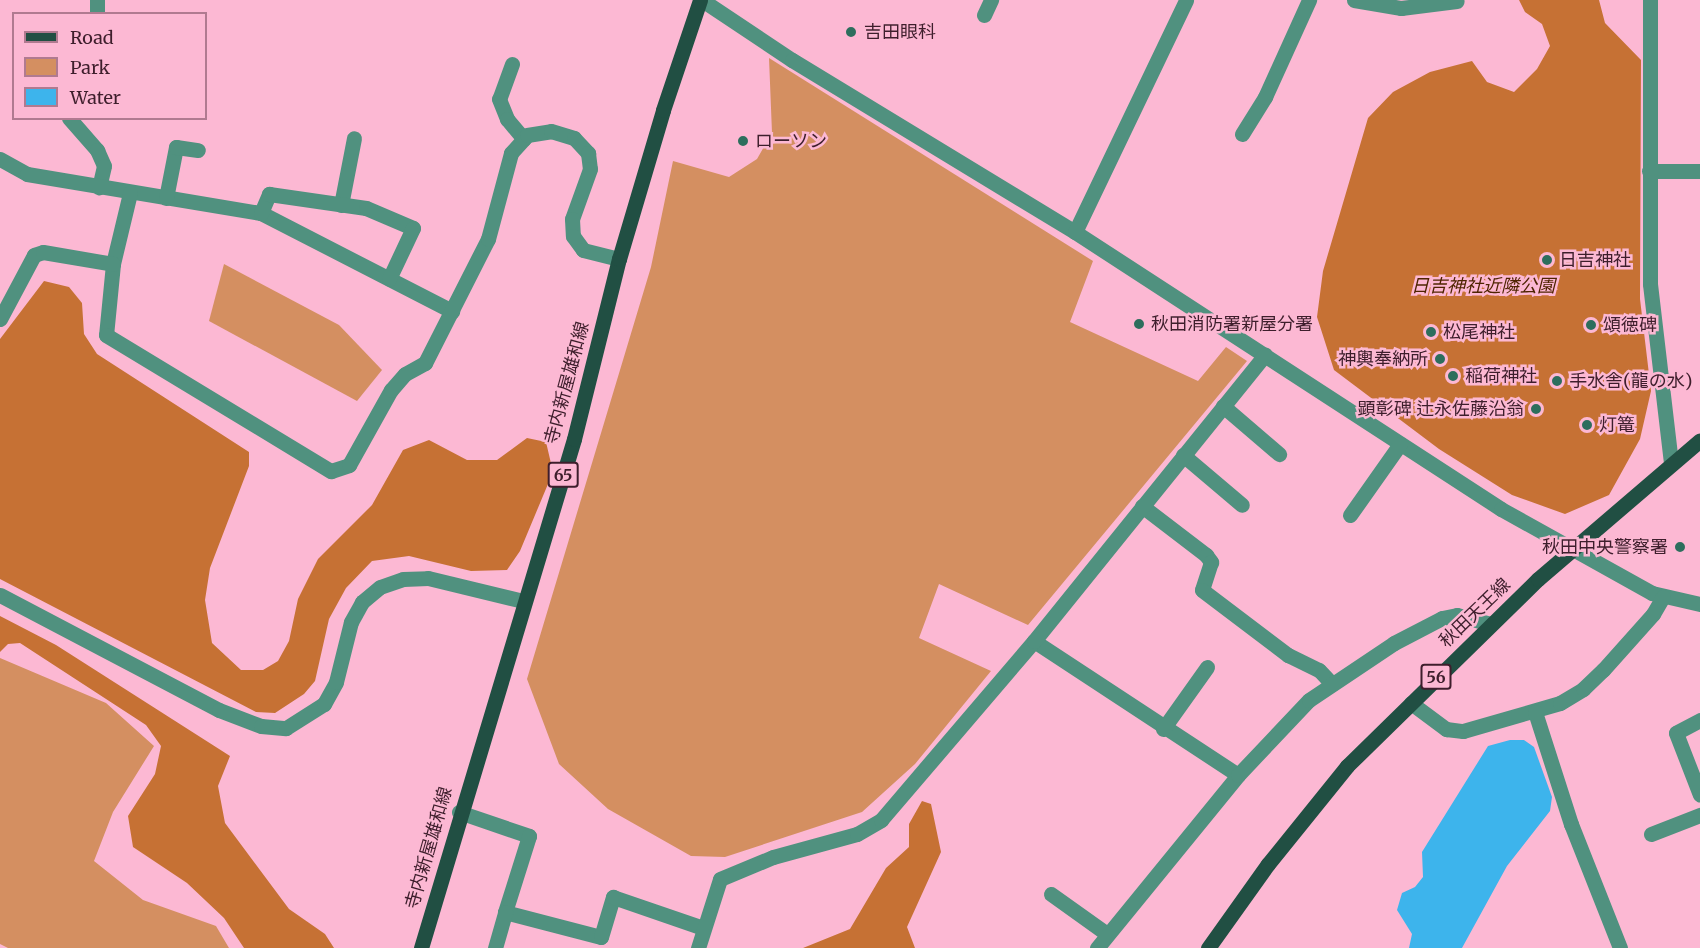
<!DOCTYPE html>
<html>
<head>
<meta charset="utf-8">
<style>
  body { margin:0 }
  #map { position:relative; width:1700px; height:948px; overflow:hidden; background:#fcb8d3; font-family:Merriweather,"Noto Sans JP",serif }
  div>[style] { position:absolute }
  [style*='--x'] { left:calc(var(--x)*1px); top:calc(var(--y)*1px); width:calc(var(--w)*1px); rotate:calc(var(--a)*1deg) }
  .green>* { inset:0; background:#d48f61 }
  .forest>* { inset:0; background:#c67134 }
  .water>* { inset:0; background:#3db4ec }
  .minor>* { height:15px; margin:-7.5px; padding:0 7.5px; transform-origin:7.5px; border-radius:7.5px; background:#50917f }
  .major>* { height:15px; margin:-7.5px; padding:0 7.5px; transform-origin:7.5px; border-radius:7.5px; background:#214f43 }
  .dots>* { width:16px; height:16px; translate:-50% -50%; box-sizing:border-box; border:3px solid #fcb8d3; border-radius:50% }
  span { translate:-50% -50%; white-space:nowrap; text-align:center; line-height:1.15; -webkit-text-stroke:5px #fcb8d3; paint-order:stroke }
  .shield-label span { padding:2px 4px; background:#fcb8d3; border:2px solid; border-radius:4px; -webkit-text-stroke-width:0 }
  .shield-label { font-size:16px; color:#3e1e2c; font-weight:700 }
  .poi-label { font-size:18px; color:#3e1e2c }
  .left { translate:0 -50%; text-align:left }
  .right { translate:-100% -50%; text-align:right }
  .park-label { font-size:18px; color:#4e2401; font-style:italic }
  .street-label { font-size:18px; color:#3e1e2c }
  .legend { position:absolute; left:12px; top:12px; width:195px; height:108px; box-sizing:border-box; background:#fcb8d3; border:2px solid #b07a90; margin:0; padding:8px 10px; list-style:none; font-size:18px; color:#3e1e2c }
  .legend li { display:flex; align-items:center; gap:12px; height:30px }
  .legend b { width:30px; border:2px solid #b07a90 }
</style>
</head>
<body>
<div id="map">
  <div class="green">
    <div style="clip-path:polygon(769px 58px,1093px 261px,1070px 322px,1198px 381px,1226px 347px,1247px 361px,1028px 625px,939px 584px,919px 638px,991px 671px,915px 764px,862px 812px,725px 857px,691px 856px,608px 809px,559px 764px,527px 679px,651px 267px,673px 161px,729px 177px,757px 159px,772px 133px)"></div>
    <div style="clip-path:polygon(224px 264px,339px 325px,382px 370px,357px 401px,209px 321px)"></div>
    <div style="clip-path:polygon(0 658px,106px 703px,154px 746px,113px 812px,94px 861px,143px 900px,216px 926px,229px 948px,8px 948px,0 944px)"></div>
  </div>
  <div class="forest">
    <div style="clip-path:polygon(1519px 0,1599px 0,1605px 23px,1641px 60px,1640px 299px,1651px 391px,1640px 439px,1609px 495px,1565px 514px,1512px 495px,1439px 449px,1334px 370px,1317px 317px,1323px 271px,1368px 118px,1393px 92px,1430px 72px,1472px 61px,1487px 82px,1514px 92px,1537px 69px,1550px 46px,1542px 24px,1525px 12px)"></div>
    <div style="clip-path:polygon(44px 281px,69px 287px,82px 303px,84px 334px,97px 354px,249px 452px,249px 466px,210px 568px,205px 600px,212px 643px,241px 670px,263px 670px,278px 661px,289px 641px,298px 599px,318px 559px,372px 505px,403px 450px,429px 440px,467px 460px,497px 460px,527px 438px,546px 442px,553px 472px,520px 551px,507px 570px,471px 571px,409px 556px,372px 561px,346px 588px,329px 619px,315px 681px,304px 694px,275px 713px,256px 712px,0 579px,0 339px)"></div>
    <div style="clip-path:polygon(0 616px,56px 645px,230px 756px,218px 786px,225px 823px,289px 909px,325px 934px,334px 948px,244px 948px,224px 918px,187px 883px,133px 847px,128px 816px,155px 774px,161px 746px,146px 725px,20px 643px,8px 644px,0 652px)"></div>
    <div style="clip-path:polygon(922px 801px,931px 804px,941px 852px,907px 927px,915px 948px,803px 948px,850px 929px,886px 868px,909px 847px,909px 824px)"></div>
  </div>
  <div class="water">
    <div style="clip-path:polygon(1510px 740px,1524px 740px,1534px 747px,1552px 797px,1550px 811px,1507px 866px,1462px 948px,1409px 948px,1412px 934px,1397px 910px,1402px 893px,1415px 887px,1423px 877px,1422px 852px,1488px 746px)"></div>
  </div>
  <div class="minor">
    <div style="--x:97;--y:0;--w:14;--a:90"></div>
    <div style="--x:702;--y:0;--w:108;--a:33.7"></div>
    <div style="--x:792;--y:60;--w:331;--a:31.3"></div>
    <div style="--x:1075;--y:232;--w:508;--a:33.03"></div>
    <div style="--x:1501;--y:509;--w:173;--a:29.1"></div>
    <div style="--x:1652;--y:593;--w:49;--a:12.9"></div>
    <div style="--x:1354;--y:0;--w:48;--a:9.7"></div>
    <div style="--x:1401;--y:8;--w:56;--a:-7.1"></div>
    <div style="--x:1650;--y:0;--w:284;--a:90"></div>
    <div style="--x:1650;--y:284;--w:181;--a:83.3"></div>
    <div style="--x:984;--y:15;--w:17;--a:-65"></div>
    <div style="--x:512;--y:64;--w:37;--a:110"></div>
    <div style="--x:499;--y:99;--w:22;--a:68"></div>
    <div style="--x:507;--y:119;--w:26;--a:50"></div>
    <div style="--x:69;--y:118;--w:43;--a:48.8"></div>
    <div style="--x:97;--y:150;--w:17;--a:66"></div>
    <div style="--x:104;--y:166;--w:22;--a:103"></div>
    <div style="--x:1242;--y:134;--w:44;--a:-58.1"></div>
    <div style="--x:1265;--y:97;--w:107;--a:-65.6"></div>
    <div style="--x:0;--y:159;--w:31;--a:29"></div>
    <div style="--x:27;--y:174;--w:237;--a:9.5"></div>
    <div style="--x:261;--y:213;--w:215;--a:27.2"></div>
    <div style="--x:1649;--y:171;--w:51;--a:0"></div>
    <div style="--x:130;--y:193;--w:73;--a:103.5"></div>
    <div style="--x:113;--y:264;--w:71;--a:95.6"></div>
    <div style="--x:106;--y:335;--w:263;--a:31.2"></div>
    <div style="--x:331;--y:471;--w:19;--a:-18"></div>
    <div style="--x:349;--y:465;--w:86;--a:-60.8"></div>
    <div style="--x:391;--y:390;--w:21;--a:-49"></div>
    <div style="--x:405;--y:374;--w:23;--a:-29"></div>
    <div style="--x:425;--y:363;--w:139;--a:-63.1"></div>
    <div style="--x:488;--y:239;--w:89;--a:-75"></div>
    <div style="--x:511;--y:153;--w:24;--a:-48"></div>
    <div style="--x:527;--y:135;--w:24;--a:-9"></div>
    <div style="--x:551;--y:131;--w:24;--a:17"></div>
    <div style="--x:574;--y:138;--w:21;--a:47"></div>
    <div style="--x:588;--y:153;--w:16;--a:83"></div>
    <div style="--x:590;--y:169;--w:53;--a:109.8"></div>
    <div style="--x:572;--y:219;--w:17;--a:87"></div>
    <div style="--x:573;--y:236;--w:17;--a:54"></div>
    <div style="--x:583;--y:250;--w:37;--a:14"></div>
    <div style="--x:166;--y:198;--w:52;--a:-78.9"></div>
    <div style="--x:176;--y:147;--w:22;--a:8"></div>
    <div style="--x:341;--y:205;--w:68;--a:-79"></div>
    <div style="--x:261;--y:213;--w:21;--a:-67"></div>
    <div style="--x:269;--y:194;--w:98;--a:8.2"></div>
    <div style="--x:366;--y:208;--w:51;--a:23.1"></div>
    <div style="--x:413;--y:228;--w:56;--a:115.2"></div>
    <div style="--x:1075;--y:232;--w:257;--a:-64.4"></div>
    <div style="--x:0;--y:319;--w:72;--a:-62"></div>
    <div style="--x:34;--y:255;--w:9;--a:-18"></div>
    <div style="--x:43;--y:252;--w:71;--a:9.7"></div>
    <div style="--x:1223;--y:406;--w:74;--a:40.6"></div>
    <div style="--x:1183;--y:455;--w:77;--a:40.3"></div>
    <div style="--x:1142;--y:506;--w:81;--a:37.4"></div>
    <div style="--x:1206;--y:555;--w:9;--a:54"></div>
    <div style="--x:1211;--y:562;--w:29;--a:108"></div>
    <div style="--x:1202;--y:590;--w:108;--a:37.1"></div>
    <div style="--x:1288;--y:655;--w:34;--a:26"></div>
    <div style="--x:1319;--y:670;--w:19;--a:47"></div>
    <div style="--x:1350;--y:515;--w:87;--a:-54.8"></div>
    <div style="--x:0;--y:595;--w:247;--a:27.7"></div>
    <div style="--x:219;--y:710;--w:45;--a:20.9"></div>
    <div style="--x:261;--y:726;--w:25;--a:5"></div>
    <div style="--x:286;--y:728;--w:45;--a:-32.3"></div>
    <div style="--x:324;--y:704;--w:25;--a:-61"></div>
    <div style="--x:336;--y:682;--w:62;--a:-76"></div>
    <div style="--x:351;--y:622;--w:23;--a:-61"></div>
    <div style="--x:362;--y:602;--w:23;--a:-40"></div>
    <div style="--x:380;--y:587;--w:24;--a:-19"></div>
    <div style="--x:403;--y:579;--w:25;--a:-2"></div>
    <div style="--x:428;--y:578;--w:98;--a:13.6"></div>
    <div style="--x:1034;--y:641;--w:244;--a:33.3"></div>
    <div style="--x:1411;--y:703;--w:44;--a:36.6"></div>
    <div style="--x:1446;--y:729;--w:17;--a:7"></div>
    <div style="--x:1463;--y:731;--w:101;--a:-16.1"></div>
    <div style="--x:1560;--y:703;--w:27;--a:-31"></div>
    <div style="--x:1583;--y:689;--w:28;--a:-44"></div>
    <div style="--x:1603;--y:670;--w:75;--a:-48.2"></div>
    <div style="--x:1653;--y:614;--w:20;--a:-60"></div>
    <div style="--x:1535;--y:712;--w:118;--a:72.2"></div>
    <div style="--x:1571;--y:824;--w:133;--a:68.4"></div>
    <div style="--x:1700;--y:720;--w:27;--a:152"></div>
    <div style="--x:1676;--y:733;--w:66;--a:68.8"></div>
    <div style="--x:1163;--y:729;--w:76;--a:-54.6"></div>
    <div style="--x:459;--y:812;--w:74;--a:18.9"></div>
    <div style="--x:529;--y:836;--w:80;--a:107.5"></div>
    <div style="--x:505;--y:912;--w:99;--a:14.6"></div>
    <div style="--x:601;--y:937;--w:42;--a:-73.3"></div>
    <div style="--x:613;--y:897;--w:95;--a:19"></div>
    <div style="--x:1651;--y:834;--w:53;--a:-21.2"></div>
    <div style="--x:1051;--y:894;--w:69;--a:35.5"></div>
    <div style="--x:495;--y:948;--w:37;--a:-74"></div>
    <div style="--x:698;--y:948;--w:72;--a:-72.3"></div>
    <div style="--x:720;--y:879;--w:57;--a:-22.5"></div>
    <div style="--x:773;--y:857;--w:87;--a:-15.3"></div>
    <div style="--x:857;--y:834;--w:28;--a:-30"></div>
    <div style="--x:881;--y:820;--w:235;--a:-49.5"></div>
    <div style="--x:1034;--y:641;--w:368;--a:-51.1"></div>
    <div style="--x:1097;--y:948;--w:223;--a:-50.8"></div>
    <div style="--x:1238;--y:775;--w:103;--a:-46.6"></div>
    <div style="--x:1309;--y:700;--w:102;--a:-33.8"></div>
    <div style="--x:1394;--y:643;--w:54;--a:-27.5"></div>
    <div style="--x:1442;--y:618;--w:15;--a:-11"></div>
    <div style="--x:1457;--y:615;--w:34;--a:15"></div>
  </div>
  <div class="major">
    <div style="--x:421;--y:948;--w:531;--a:-73.27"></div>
    <div style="--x:574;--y:439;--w:186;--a:-76"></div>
    <div style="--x:619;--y:259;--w:155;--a:-73.5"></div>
    <div style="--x:663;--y:110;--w:116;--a:-71.4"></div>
    <div style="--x:1208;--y:948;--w:103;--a:-54.5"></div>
    <div style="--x:1268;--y:864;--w:126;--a:-51.1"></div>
    <div style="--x:1347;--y:766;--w:267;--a:-44.4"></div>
    <div style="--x:1538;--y:579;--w:213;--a:-40.6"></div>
  </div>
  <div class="dots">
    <div style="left:851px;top:32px;background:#2d6e5d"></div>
    <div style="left:743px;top:141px;background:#2d6e5d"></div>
    <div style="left:1547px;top:260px;background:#2d6e5d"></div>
    <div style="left:1139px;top:324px;background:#2d6e5d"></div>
    <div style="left:1591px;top:325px;background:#2d6e5d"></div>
    <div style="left:1431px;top:332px;background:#2d6e5d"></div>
    <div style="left:1440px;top:359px;background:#2d6e5d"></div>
    <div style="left:1453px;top:376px;background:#2d6e5d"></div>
    <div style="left:1557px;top:381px;background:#2d6e5d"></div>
    <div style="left:1536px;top:409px;background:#2d6e5d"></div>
    <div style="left:1587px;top:425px;background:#2d6e5d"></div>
    <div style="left:1680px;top:547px;background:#2d6e5d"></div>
  </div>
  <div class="shield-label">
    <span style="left:563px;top:475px">65</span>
    <span style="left:1436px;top:677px">56</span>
  </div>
  <div class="poi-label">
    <span class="left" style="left:864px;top:32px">吉田眼科</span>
    <span class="left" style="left:755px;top:141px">ローソン</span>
    <span class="left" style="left:1559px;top:260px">日吉神社</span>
    <span class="left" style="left:1151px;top:324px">秋田消防署新屋分署</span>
    <span class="left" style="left:1603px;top:325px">頌徳碑</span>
    <span class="left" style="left:1443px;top:332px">松尾神社</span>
    <span class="right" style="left:1428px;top:359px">神輿奉納所</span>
    <span class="left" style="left:1465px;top:376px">稲荷神社</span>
    <span class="left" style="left:1569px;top:381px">手水舎(龍の水)</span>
    <span class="right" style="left:1524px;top:409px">顕彰碑 辻永佐藤沿翁</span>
    <span class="left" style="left:1599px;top:425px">灯篭</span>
    <span class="right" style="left:1668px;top:547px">秋田中央警察署</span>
  </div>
  <div class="park-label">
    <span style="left:1483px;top:286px">日吉神社近隣公園</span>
  </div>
  <div class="street-label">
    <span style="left:567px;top:383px;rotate:-75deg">寺内新屋雄和線</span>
    <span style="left:1475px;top:613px;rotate:-44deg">秋田天王線</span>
    <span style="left:429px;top:848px;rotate:-74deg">寺内新屋雄和線</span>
  </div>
  <ul class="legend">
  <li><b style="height:8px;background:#214f43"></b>Road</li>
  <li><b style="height:16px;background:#d48f61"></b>Park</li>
  <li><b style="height:16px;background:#3db4ec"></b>Water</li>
  </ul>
</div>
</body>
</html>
